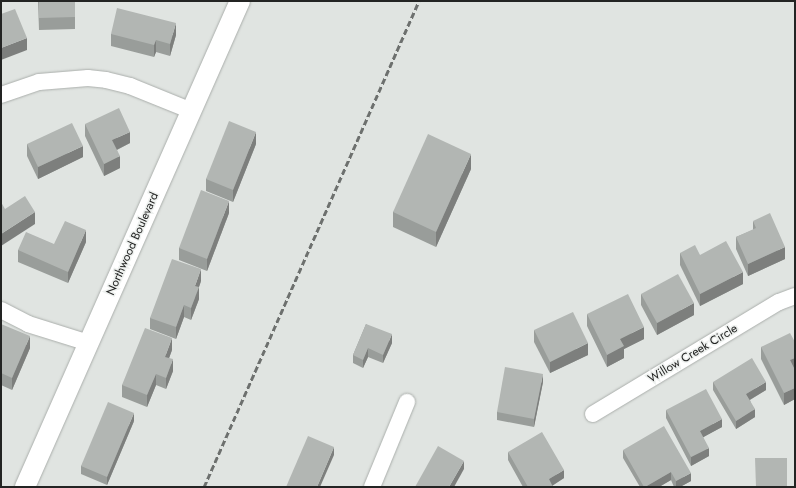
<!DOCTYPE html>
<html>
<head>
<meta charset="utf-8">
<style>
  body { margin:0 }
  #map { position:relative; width:796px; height:488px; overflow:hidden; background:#e0e4e1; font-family:Jost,sans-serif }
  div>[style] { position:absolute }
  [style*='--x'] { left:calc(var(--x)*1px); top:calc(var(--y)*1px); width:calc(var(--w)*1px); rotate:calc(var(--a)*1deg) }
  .roads { filter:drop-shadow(0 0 1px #aaaeab) drop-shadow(0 0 1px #aaaeab) }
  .minor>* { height:16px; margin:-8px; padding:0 8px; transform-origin:8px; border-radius:8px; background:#fff }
  .tertiary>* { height:20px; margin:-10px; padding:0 10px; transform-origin:10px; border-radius:10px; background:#fff }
  .rail>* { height:3px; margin-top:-1.5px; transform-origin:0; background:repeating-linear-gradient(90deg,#6d706e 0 6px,transparent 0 9px) }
  .wall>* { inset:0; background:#999d9a }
  .shaded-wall>* { inset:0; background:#7d7f7d }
  .building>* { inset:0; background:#b2b6b3 }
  span { translate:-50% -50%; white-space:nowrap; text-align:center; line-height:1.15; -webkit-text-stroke:3px #eef1ef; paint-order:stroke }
  .street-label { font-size:12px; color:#232423 }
  .frame { position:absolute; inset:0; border:2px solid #232423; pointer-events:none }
</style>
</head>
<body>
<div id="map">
  <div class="roads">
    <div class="minor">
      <div style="--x:1;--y:95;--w:40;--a:-18.9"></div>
      <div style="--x:39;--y:82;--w:49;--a:-4.7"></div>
      <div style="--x:88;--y:78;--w:18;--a:6"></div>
      <div style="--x:106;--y:80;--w:25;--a:14"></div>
      <div style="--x:130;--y:86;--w:67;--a:22"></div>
      <div style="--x:1;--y:310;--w:30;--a:27"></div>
      <div style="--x:28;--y:324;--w:64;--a:17.3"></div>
      <div style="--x:593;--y:414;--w:217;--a:-31.1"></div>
      <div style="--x:779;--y:302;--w:17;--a:-21"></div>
      <div style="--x:372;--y:487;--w:92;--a:-67.6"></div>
    </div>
    <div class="tertiary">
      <div style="--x:25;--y:487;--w:531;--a:-66.14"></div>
    </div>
  </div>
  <div class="rail">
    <div style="--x:204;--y:487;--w:531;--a:-66.14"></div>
  </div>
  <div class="wall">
    <div style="clip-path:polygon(38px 1px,75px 1px,75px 29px,39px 30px)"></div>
    <div style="clip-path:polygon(111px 34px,176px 35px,170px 56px,156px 52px,154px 57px,111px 46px)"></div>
    <div style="clip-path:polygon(85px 124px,130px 143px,117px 150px,120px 168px,104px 176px,85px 136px)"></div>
    <div style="clip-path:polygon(27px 144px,83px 157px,38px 179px,27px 156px)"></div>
    <div style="clip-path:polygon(256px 144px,233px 202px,206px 191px,206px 179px)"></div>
    <div style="clip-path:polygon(471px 169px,436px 247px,393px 227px,393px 212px)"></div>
    <div style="clip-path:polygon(229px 213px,207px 271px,179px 260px,179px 248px)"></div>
    <div style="clip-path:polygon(753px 221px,785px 259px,748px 276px,736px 249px,736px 237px,753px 230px)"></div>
    <div style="clip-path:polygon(86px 242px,68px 283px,18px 262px,18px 250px)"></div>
    <div style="clip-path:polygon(680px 253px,700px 255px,743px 284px,700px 306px,680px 265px)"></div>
    <div style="clip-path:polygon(201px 281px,199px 287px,199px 299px,191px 320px,184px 317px,176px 339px,150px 329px,150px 318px)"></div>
    <div style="clip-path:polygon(641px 294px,694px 315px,657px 335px,641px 305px)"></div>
    <div style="clip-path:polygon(587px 314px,644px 339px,624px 349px,624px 358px,607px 367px,587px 326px)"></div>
    <div style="clip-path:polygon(1px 324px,30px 348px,12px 390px,1px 385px)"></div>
    <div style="clip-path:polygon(366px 324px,392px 343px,383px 363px,368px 357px,363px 368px,353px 363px,353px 355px)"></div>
    <div style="clip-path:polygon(534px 330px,588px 355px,550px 373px,534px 342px)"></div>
    <div style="clip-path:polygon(795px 342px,795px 399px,784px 405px,761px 359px,761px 347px)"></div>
    <div style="clip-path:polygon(172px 350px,169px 358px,173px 371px,166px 389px,156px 385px,147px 407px,122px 397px,122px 385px)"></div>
    <div style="clip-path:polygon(543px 382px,534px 427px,497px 420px,497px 412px)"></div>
    <div style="clip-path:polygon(713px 382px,766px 390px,750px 400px,755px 417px,736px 429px,713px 390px)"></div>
    <div style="clip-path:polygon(666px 410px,722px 427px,703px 437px,709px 456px,691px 466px,666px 418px)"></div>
    <div style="clip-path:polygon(134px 421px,107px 485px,81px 474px,81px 466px)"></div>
    <div style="clip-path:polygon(623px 450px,691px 481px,680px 487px,674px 487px,671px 480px,659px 487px,640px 487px,623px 458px)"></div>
    <div style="clip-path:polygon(508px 452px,564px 478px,552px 486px,553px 487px,523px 487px,508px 460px)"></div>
  </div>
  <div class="shaded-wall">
    <div style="clip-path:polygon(176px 23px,176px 35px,170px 56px,170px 44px)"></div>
    <div style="clip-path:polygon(27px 38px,27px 50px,1px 60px,1px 48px)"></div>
    <div style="clip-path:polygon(156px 40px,156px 52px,154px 57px,154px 45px)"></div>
    <div style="clip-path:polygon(130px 132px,130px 143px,112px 152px,112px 140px)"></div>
    <div style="clip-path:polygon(256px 132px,256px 144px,233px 202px,233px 190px)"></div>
    <div style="clip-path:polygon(83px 146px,83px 157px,38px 179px,38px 167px)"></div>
    <div style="clip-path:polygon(471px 154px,471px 169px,436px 247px,436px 232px)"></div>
    <div style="clip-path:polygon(120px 156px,120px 168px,104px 176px,104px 164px)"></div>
    <div style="clip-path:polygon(229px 201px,229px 213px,207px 271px,207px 259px)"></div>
    <div style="clip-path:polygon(35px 212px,35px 224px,1px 246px,1px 234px)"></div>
    <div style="clip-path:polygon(86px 230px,86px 242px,68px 283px,68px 272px)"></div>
    <div style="clip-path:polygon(785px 247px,785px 259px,748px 276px,748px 264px)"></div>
    <div style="clip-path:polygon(201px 269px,201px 281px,195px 298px,195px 286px)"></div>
    <div style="clip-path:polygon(743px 272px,743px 284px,700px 306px,700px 294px)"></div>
    <div style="clip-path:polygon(199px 287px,199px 299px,191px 320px,191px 308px)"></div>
    <div style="clip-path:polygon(694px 303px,694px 315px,657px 335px,657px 323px)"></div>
    <div style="clip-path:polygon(184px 305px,184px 317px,176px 339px,176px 327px)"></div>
    <div style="clip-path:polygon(644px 327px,644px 339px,624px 349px,624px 358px,607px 367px,607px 355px,620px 339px)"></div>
    <div style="clip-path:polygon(392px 334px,392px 343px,383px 363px,383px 355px)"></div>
    <div style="clip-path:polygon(30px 336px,30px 348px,12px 390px,12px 378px)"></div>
    <div style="clip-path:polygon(172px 338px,172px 350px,165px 369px,165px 357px)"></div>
    <div style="clip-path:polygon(588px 343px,588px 355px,550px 373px,550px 362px)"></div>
    <div style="clip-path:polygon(368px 348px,368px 357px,363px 368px,363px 360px)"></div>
    <div style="clip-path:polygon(795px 358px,795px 370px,790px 360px)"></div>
    <div style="clip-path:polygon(173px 359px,173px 371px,166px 389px,166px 378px)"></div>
    <div style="clip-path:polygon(156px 374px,156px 385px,147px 407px,147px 395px)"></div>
    <div style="clip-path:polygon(543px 374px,543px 382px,534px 427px,534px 419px)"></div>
    <div style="clip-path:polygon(766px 382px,766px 390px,746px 402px,746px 394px)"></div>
    <div style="clip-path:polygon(795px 388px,795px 399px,784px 405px,784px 393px)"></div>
    <div style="clip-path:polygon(755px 409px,755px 417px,736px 429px,736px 421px)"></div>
    <div style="clip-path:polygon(134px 413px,134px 421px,107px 485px,107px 477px)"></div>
    <div style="clip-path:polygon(722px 419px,722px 427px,700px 439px,700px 431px)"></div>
    <div style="clip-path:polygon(334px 447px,334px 455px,320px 487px,317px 487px)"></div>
    <div style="clip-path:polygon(709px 448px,709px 456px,691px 466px,691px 457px)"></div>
    <div style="clip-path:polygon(464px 461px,464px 469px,454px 487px,449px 487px)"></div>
    <div style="clip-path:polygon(564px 470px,564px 478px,550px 487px,549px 479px)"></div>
    <div style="clip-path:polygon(671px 472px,671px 480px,659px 487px,645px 487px)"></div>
    <div style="clip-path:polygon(691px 473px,691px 481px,680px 487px,676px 487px,676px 481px)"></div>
  </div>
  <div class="building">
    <div style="clip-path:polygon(39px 1px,75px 1px,75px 17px,39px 18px)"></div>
    <div style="clip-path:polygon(117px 8px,176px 23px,170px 44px,156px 40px,154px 45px,111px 34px)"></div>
    <div style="clip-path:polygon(15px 9px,27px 38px,1px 48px,1px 14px)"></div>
    <div style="clip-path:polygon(119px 108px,130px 132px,112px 140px,120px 156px,104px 164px,85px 124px)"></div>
    <div style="clip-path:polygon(229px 121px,256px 132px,233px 190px,206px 179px)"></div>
    <div style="clip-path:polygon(72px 123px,83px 146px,38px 167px,27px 144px)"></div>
    <div style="clip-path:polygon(428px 134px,471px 154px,436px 232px,393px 212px)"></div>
    <div style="clip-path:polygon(201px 190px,229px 201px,207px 259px,179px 248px)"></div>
    <div style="clip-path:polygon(25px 196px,35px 212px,1px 234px,1px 202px,5px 209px)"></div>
    <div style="clip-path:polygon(770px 213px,785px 247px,748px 264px,736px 237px,756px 228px,753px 221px)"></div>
    <div style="clip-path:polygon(65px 221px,86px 230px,68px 272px,18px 250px,26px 232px,54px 244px)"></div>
    <div style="clip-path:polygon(726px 241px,743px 272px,700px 294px,680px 253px,695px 245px,700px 255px)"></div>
    <div style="clip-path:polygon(172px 259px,201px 269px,195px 286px,199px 287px,191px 308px,184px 305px,176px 327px,150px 318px)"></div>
    <div style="clip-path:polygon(678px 274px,694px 303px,657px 323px,641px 294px)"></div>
    <div style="clip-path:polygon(628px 294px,644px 327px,620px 339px,624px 346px,607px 355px,587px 314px)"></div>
    <div style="clip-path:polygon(573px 312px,588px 343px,550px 362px,534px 330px)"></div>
    <div style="clip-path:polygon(1px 324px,30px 336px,12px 378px,1px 373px)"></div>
    <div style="clip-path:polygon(366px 324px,392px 334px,383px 355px,368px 348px,363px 360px,353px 355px)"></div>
    <div style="clip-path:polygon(145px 328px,172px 338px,165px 357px,173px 359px,166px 378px,156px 374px,147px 395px,122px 385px)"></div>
    <div style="clip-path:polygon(790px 333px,795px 342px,795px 358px,790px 360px,795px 370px,795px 388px,784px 393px,761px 347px)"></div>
    <div style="clip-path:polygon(752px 358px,766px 382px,746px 394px,755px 409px,736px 421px,713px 382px)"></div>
    <div style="clip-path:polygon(505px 367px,543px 374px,534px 419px,497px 412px)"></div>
    <div style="clip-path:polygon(706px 389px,722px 419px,700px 431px,709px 448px,691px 457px,666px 410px)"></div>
    <div style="clip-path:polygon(108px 402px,134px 413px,107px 477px,81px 466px)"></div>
    <div style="clip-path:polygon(664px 426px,691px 473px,676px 481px,671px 472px,645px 487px,644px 487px,623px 450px)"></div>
    <div style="clip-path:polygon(542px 432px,564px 470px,549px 479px,553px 487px,528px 487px,508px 452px)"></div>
    <div style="clip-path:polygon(308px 436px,334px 447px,317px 487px,286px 487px)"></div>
    <div style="clip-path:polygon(438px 446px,464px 461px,449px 487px,415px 487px)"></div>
    <div style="clip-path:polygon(755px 458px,787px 458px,787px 487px,756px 487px)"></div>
  </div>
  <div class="street-label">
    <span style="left:133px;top:244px;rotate:-66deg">Northwood Boulevard</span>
    <span style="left:693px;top:354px;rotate:-31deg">Willow Creek Circle</span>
  </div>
  <div class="frame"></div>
</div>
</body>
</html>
